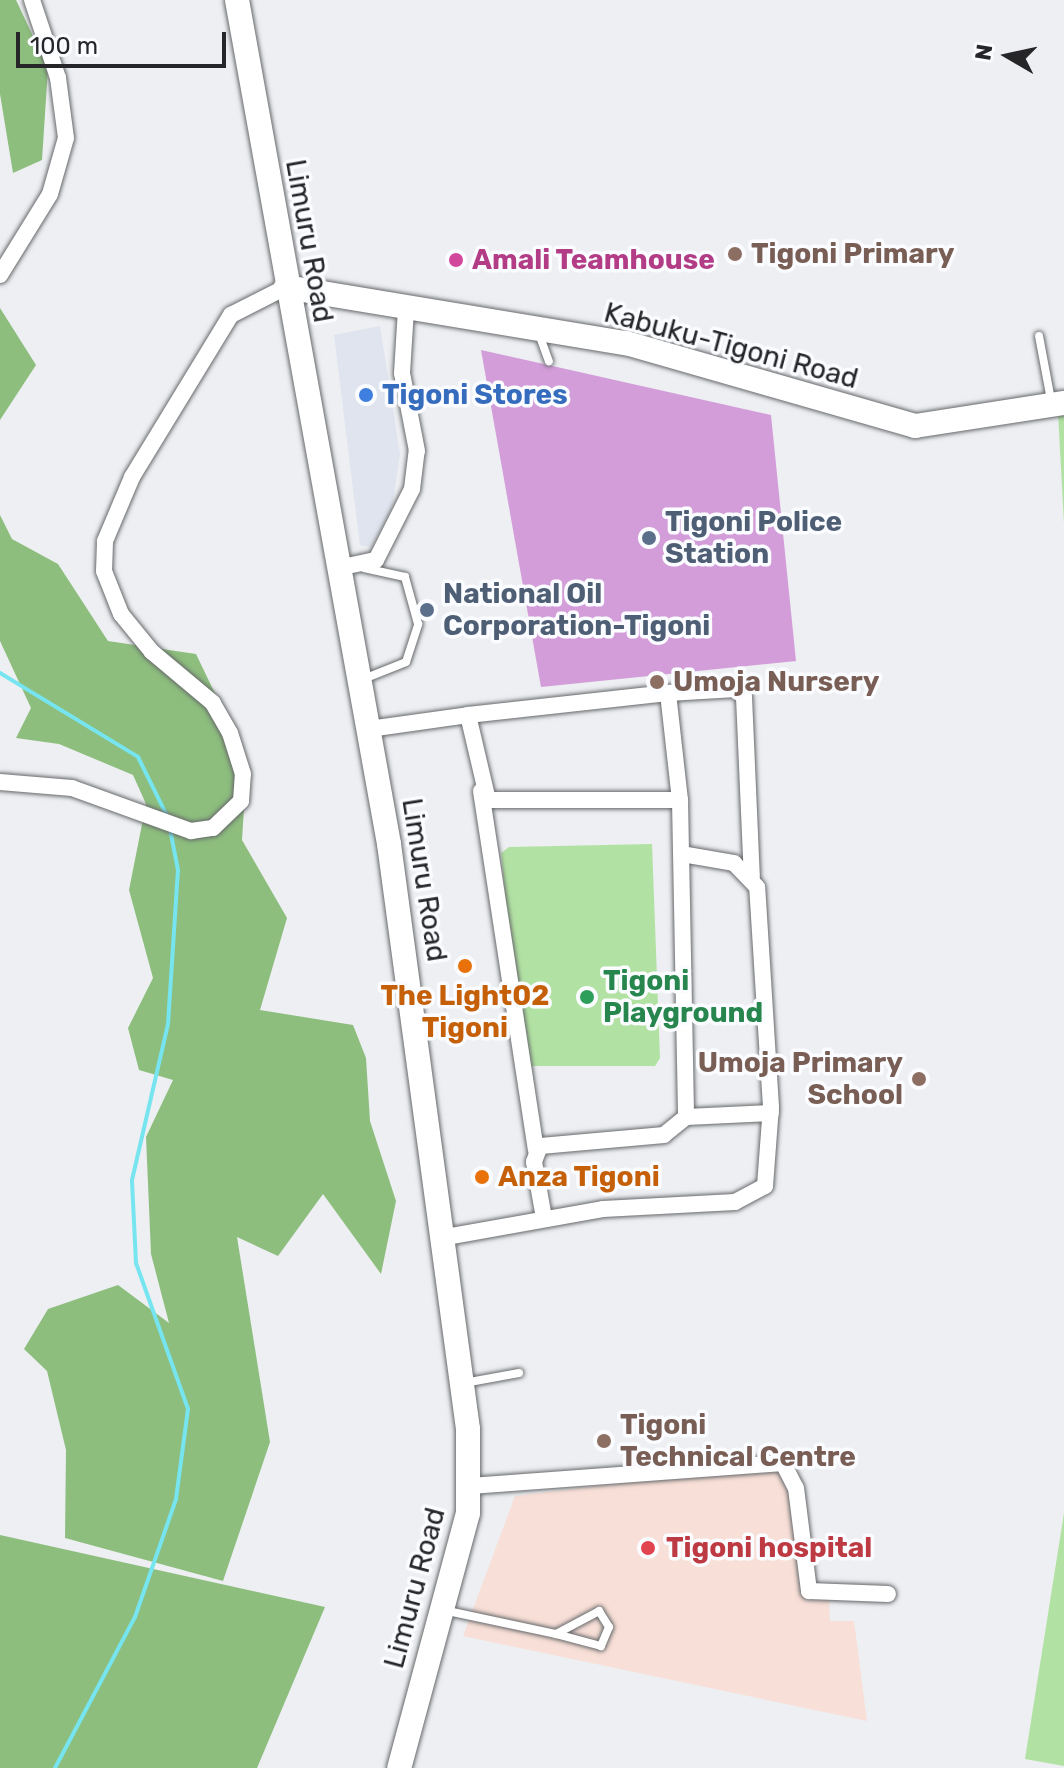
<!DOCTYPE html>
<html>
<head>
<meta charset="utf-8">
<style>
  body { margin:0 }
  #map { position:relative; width:1064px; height:1768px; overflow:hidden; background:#edeff2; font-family:Rubik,sans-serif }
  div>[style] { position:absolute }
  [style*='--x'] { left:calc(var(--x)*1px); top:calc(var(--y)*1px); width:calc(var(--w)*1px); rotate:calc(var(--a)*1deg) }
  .built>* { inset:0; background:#dfe4ee }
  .medical>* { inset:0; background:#f8dfd7 }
  .green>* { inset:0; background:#b2e2a3 }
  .forest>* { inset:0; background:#8dbe7e }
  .stream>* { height:4px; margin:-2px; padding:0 2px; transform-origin:2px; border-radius:2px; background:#76e5f0 }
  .building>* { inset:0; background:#d39dd9 }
  .roads { filter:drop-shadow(0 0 2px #67696b) drop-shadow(0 0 2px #67696b) }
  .lane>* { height:8px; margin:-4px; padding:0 4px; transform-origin:4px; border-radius:4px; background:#fff }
  .street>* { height:16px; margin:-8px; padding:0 8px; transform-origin:8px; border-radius:8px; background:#fff }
  .secondary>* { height:24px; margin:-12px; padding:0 12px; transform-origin:12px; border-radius:12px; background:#fff }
  .dots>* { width:22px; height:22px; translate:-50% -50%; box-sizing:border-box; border:4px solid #fbfcff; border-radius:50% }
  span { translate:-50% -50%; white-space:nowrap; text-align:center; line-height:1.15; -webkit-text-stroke:7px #fbfcff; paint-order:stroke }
  .street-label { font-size:28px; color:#262628 }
  .education-label { font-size:28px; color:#785e54; font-weight:700 }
  .left { translate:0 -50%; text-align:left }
  .right { translate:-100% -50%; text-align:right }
  .hotel-label { font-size:28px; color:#b23c85; font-weight:700 }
  .shop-label { font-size:28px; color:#366cbe; font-weight:700 }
  .service-label { font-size:28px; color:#4e5e75; font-weight:700 }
  .leisure-label { font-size:28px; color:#27864d; font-weight:700 }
  .food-label { font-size:28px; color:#c56008; font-weight:700 }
  .health-label { font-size:28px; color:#be3a42; font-weight:700 }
  .north { position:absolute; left:968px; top:16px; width:80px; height:80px; -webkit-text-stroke:6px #fbfcff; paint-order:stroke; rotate:279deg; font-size:22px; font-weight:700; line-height:32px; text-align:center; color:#262628 }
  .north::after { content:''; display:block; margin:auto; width:28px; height:36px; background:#262628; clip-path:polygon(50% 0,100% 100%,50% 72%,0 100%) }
  .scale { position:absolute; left:16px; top:32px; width:210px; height:36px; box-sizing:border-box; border:4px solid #262628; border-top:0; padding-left:10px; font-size:24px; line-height:28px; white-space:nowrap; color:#262628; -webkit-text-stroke:6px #fbfcff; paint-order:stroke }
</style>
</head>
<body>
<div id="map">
  <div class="built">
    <div style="clip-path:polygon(380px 326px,400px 454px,392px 508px,371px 547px,360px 545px,334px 335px)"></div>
  </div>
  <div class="medical">
    <div style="clip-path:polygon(793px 1462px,806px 1601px,829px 1600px,830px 1621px,854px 1621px,867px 1721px,463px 1636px,515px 1496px)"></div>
  </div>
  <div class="green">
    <div style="clip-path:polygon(1064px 412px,1064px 523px,1058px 413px)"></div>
    <div style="clip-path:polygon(652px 844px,660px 1058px,655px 1066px,522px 1066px,501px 853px,509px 847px)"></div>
    <div style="clip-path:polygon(1064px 1513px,1064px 1766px,1025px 1759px)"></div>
  </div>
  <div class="forest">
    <div style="clip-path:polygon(0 0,16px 0,48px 68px,42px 160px,13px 173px,0 94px)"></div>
    <div style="clip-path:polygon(0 308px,36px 365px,0 420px)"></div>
    <div style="clip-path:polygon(0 515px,12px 539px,58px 564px,108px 641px,196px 654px,247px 760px,242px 840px,287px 918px,260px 1010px,353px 1025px,366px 1058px,370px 1121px,396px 1201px,381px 1274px,323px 1194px,278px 1256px,237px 1237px,270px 1442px,223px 1581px,65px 1538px,66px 1450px,47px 1371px,24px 1349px,48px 1309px,118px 1285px,169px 1323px,151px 1254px,146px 1137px,173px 1080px,139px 1070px,128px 1028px,153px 978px,129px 890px,146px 804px,133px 775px,59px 744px,16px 738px,31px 708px,0 641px)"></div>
    <div style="clip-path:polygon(0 1535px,325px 1607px,257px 1768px,0 1768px)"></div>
  </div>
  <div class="stream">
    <div style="--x:0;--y:673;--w:162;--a:31.3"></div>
    <div style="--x:138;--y:757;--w:66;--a:63.8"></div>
    <div style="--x:55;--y:1768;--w:171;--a:-62.1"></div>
    <div style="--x:135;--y:1617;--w:125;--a:-70.8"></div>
    <div style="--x:176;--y:1499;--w:91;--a:-82.4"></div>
    <div style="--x:188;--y:1409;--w:155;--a:-109.6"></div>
    <div style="--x:136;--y:1263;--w:83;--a:-92.8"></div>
    <div style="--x:132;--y:1180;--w:160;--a:-77"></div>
    <div style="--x:168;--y:1024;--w:154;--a:-86.3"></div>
    <div style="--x:178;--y:870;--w:42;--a:-101"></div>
  </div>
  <div class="building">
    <div style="clip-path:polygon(481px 350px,771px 415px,796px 661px,541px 687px)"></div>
  </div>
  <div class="roads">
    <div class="lane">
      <div style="--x:539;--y:334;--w:29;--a:70"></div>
      <div style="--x:1039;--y:336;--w:65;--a:79.4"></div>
      <div style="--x:361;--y:680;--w:48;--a:-21.8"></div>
      <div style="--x:406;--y:662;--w:40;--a:-72"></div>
      <div style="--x:418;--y:624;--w:49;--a:-105.5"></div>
      <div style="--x:405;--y:577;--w:42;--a:-167.6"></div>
      <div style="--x:464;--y:1383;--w:56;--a:-10.3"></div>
      <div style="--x:443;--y:1610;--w:116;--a:12"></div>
      <div style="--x:599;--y:1611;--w:19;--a:58"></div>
      <div style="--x:609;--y:1627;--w:21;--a:113"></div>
      <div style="--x:601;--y:1646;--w:47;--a:-165.1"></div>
      <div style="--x:556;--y:1634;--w:49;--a:-28.1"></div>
    </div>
    <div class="street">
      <div style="--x:0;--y:275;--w:95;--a:-58.3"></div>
      <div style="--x:50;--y:194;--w:58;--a:-74.1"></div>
      <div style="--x:66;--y:138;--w:61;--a:-97.6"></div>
      <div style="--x:58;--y:78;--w:82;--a:-108.4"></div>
      <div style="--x:338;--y:568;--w:39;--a:-12"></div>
      <div style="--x:376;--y:560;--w:80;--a:-63.1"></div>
      <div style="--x:412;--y:489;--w:38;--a:-83"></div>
      <div style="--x:417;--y:451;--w:79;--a:-100.9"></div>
      <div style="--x:402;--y:373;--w:63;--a:-86.4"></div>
      <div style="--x:668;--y:693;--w:68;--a:-3.4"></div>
      <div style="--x:736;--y:689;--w:11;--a:45"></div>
      <div style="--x:744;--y:697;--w:180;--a:87.5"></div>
      <div style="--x:468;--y:715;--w:201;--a:-6.3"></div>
      <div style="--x:668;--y:693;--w:108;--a:83.6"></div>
      <div style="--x:369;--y:729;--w:100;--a:-8"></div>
      <div style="--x:468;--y:715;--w:87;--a:76.8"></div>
      <div style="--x:488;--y:800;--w:192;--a:0"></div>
      <div style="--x:680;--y:800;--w:317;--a:88.9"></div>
      <div style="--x:686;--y:1117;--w:28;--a:141"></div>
      <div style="--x:664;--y:1135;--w:124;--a:174.9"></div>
      <div style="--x:540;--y:1146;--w:17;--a:111"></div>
      <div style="--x:534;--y:1162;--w:57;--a:79.9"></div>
      <div style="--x:0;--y:782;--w:72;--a:4.8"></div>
      <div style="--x:72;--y:788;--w:127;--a:19.9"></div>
      <div style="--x:191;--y:831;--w:22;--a:-8"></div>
      <div style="--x:213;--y:828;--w:39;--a:-44"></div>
      <div style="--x:241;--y:801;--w:27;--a:-86"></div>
      <div style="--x:243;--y:774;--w:43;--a:-107.6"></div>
      <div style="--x:230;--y:733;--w:34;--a:-120"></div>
      <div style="--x:213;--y:703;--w:80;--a:-140.1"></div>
      <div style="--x:152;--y:652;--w:49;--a:-129.2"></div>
      <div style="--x:121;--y:614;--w:46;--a:-111.6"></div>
      <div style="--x:104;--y:571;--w:30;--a:-88"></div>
      <div style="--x:105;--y:541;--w:69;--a:-67.1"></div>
      <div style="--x:132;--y:477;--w:190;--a:-58.6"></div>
      <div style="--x:231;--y:315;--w:62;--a:-27"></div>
      <div style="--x:481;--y:791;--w:363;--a:81.3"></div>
      <div style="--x:686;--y:1117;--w:85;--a:-2.7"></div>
      <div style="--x:446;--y:1237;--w:159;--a:-10.1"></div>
      <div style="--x:603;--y:1209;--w:132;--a:-3"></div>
      <div style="--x:735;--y:1202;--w:34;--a:-28"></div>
      <div style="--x:765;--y:1186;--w:79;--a:-85.7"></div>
      <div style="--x:771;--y:1107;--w:220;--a:-93.6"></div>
      <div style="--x:757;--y:887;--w:33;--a:-134"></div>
      <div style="--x:734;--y:863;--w:53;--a:-170.2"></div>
      <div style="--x:470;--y:1486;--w:314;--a:-4.2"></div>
      <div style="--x:783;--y:1463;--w:28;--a:63"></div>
      <div style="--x:796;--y:1488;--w:104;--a:82.8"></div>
      <div style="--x:809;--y:1591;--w:79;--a:2.2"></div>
    </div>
    <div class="secondary">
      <div style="--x:237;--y:0;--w:858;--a:79.79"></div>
      <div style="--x:389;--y:844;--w:590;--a:82.31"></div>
      <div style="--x:468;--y:1429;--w:84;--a:90"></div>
      <div style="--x:468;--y:1513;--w:264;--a:105.1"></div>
      <div style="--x:286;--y:287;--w:345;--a:9.4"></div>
      <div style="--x:626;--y:343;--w:301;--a:16"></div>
      <div style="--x:915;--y:426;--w:151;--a:-8.8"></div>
    </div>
  </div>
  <div class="dots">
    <div style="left:735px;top:254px;background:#8d6e63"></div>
    <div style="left:456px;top:260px;background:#d1479c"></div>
    <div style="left:366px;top:395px;background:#3f7fe0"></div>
    <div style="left:649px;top:538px;background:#5c6f8a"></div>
    <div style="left:427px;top:610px;background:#5c6f8a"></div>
    <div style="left:657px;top:682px;background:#8d6e63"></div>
    <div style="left:465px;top:966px;background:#e8710a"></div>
    <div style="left:587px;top:997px;background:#2e9e5b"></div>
    <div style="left:919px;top:1079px;background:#8d6e63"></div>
    <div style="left:482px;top:1177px;background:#e8710a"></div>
    <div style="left:604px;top:1441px;background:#8d6e63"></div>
    <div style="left:648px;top:1548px;background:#e0444e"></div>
  </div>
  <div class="street-label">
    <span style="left:309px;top:241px;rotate:80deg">Limuru Road</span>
    <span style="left:731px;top:346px;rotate:15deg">Kabuku-Tigoni Road</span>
    <span style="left:424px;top:880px;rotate:81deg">Limuru Road</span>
    <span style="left:415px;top:1588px;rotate:-75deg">Limuru Road</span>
  </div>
  <div class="education-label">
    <span class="left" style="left:751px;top:254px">Tigoni Primary</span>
    <span class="left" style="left:673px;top:682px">Umoja Nursery</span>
    <span class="right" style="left:903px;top:1079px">Umoja Primary<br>School</span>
    <span class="left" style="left:620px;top:1441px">Tigoni<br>Technical Centre</span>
  </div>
  <div class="hotel-label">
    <span class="left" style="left:472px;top:260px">Amali Teamhouse</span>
  </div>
  <div class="shop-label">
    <span class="left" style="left:382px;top:395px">Tigoni Stores</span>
  </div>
  <div class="service-label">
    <span class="left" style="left:665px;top:538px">Tigoni Police<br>Station</span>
    <span class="left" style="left:443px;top:610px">National Oil<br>Corporation-Tigoni</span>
  </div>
  <div class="leisure-label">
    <span class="left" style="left:603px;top:997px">Tigoni<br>Playground</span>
  </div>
  <div class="food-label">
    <span style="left:465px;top:1012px">The Light02<br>Tigoni</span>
    <span class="left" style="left:498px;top:1177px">Anza Tigoni</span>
  </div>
  <div class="health-label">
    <span class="left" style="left:666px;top:1548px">Tigoni hospital</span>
  </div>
  <div class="north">N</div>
  <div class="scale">100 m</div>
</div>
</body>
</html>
